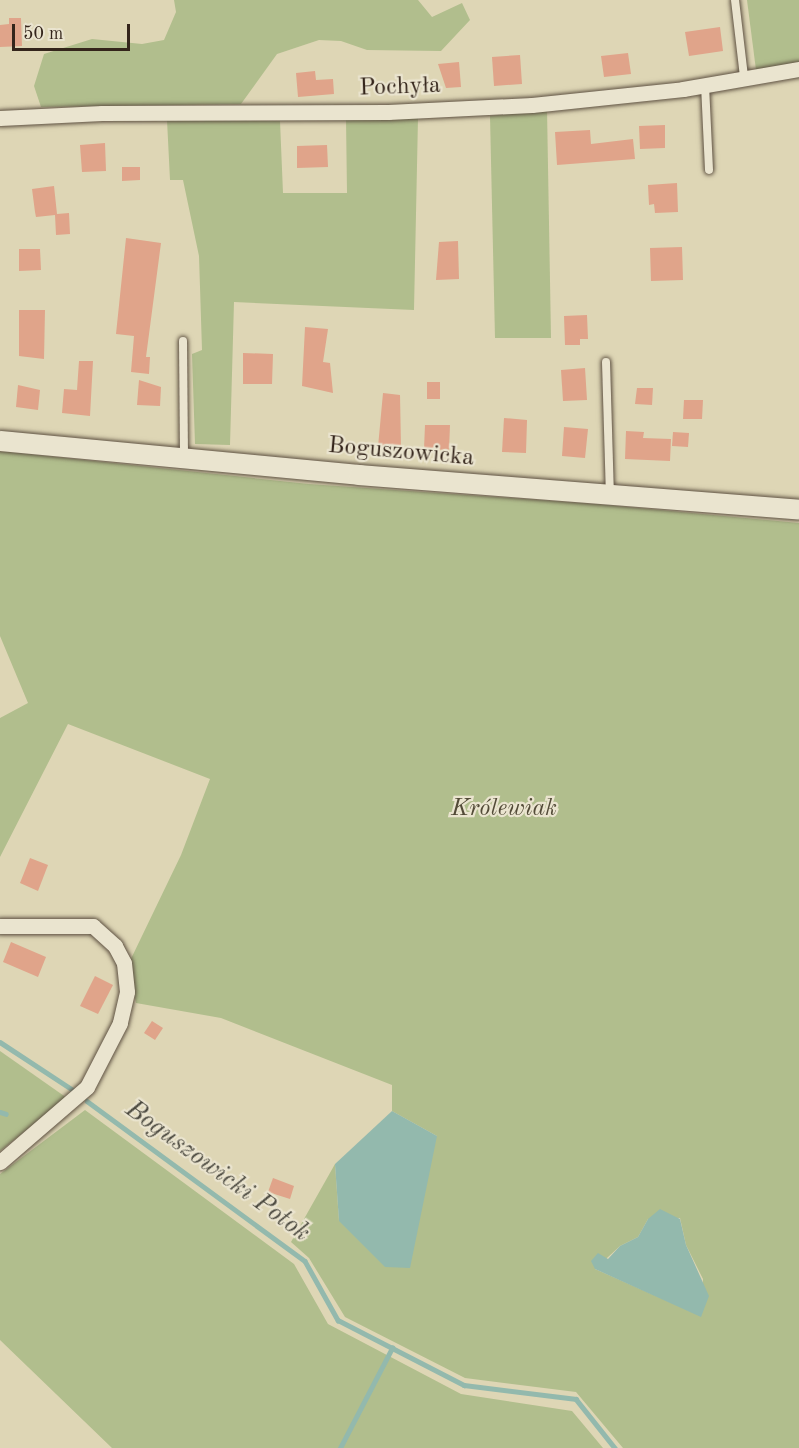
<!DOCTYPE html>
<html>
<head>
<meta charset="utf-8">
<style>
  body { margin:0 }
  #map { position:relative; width:799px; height:1448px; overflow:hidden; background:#ded6b5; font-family:"Old Standard TT",serif }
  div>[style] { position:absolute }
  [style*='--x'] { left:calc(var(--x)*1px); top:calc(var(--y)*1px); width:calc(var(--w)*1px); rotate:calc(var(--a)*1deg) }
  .green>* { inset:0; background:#b1be8d }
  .water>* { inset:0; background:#93b9ad }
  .stream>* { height:4.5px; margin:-2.25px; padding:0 2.25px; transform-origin:2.25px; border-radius:2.25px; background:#93b9ad }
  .building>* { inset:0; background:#e0a48a }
  .roads { filter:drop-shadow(0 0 2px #5e5142) drop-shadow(0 0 2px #5e5142) }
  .service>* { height:8px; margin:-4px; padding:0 4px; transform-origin:4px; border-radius:4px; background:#eae4cf }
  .minor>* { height:15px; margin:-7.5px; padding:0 7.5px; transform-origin:7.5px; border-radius:7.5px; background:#eae4cf }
  .tertiary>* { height:20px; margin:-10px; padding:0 10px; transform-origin:10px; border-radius:10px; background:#eae4cf }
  span { translate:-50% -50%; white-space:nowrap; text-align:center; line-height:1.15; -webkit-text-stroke:4.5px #eae4cf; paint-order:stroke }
  .street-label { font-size:24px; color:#34251b }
  .park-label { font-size:24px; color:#534b38; font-style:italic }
  .water-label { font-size:26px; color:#4c4a40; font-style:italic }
  .scale { position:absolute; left:12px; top:24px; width:118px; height:27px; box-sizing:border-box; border:3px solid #34251b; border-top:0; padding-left:8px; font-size:18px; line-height:21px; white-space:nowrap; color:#34251b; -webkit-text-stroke:4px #eae4cf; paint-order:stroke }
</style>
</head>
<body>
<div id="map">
  <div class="green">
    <div style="clip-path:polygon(174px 0,418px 0,432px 17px,462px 3px,470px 20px,441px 51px,367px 50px,341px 41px,319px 40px,277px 54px,241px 104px,41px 107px,34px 86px,44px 54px,92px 39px,142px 44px,164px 40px,176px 12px)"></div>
    <div style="clip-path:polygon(747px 0,799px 0,799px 62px,756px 70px)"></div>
    <div style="clip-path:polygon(547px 109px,551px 338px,495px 338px,490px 116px)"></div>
    <div style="clip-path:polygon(418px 118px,414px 310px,234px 302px,230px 445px,195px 444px,192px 354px,202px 350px,199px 256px,183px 180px,170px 180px,167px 120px,280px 121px,283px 193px,347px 193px,346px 119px)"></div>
    <div style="clip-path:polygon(evenodd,0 451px,309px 484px,596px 504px,799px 523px,799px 1448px,623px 1448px,576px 1392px,465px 1378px,345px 1317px,309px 1258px,291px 1242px,335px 1164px,339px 1221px,437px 1136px,392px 1111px,392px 1085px,221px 1018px,136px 1003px,128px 965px,181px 855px,210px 779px,68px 724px,0 857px,0 718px,28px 703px,0 636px,0 451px,680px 1218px,686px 1245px,703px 1279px,701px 1316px,595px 1269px,620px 1246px,638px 1237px,648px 1219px,680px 1218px)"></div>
    <div style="clip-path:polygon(0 1051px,67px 1098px,0 1151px)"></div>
    <div style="clip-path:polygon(85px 1110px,294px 1264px,328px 1324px,461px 1394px,572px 1411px,603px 1448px,112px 1448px,0 1340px,0 1174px)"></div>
  </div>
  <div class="water">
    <div style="clip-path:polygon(392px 1111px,437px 1136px,410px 1268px,385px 1267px,339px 1221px,335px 1164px)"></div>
    <div style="clip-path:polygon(660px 1209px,680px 1219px,686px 1245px,709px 1296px,701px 1317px,595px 1269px,591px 1261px,598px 1253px,608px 1259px,620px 1246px,638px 1237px,648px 1219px)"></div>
  </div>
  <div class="stream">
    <div style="--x:0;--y:1042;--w:87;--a:33.3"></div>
    <div style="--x:87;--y:1101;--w:270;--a:36.3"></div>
    <div style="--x:305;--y:1261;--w:68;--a:60.8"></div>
    <div style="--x:338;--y:1320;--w:142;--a:27.3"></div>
    <div style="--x:464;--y:1385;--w:113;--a:7.1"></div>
    <div style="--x:576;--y:1399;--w:63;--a:51.5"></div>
    <div style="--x:0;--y:1112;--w:6;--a:18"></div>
    <div style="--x:340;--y:1448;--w:113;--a:-62.5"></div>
  </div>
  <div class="building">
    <div style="clip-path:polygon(9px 18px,21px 18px,22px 46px,0 47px,0 25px,9px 24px)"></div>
    <div style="clip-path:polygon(720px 27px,723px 51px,689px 56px,685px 32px)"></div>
    <div style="clip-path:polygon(628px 53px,631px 74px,604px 77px,601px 56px)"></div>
    <div style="clip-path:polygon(520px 55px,522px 84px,494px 86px,492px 57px)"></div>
    <div style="clip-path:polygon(459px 62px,461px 87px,446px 88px,438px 64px)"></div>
    <div style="clip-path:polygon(315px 71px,316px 80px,333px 79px,334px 94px,298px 97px,296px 73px)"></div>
    <div style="clip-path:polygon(665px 125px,665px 148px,640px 149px,639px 126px)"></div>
    <div style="clip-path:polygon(590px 130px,591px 144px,633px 139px,635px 159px,557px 165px,555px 132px)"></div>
    <div style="clip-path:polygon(105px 143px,106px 171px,82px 172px,80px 145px)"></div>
    <div style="clip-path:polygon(327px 145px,328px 167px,297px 168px,297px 146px)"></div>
    <div style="clip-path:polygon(122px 167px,140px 167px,140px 180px,122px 181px)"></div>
    <div style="clip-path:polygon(677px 183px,678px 212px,655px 213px,654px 204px,649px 205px,648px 185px)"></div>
    <div style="clip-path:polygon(54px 186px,57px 214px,69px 213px,70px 234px,56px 235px,55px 215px,36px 217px,35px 212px,32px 189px)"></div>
    <div style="clip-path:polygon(126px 238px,161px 243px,146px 357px,150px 357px,149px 374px,131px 372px,134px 336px,116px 334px)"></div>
    <div style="clip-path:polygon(458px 241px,459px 279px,436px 280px,439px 242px)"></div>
    <div style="clip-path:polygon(682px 247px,683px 280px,651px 281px,650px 248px)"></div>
    <div style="clip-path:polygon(19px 249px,40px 249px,41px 270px,19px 271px)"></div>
    <div style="clip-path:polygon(19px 310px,45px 310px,44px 359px,19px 356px)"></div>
    <div style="clip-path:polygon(587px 315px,588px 339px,580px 339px,580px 345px,565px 345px,564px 316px)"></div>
    <div style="clip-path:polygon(305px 327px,328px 329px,323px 362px,330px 363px,333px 393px,302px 386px)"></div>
    <div style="clip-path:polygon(243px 353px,273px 354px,272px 384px,243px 384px)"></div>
    <div style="clip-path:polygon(79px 361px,93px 361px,90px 416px,62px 413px,64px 389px,77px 390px)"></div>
    <div style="clip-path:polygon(585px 368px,587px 400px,563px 401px,561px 370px)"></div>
    <div style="clip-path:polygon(139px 380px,161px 387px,160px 406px,137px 405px)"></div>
    <div style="clip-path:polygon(427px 382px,440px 382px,440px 399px,427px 399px)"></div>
    <div style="clip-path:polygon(18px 385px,40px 390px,38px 410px,16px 407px)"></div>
    <div style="clip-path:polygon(637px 388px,653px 388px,652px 405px,635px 404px)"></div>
    <div style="clip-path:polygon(383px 393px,400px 395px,401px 448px,378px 447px)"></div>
    <div style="clip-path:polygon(684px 400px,703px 400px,702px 419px,683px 419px)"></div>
    <div style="clip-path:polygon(504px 418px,527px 420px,526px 453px,502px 452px)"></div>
    <div style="clip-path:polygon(425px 425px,450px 425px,449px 450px,424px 449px)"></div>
    <div style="clip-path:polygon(564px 427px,588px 429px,585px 458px,562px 456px)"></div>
    <div style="clip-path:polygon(626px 431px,644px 432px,643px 438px,671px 439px,670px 461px,625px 459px)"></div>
    <div style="clip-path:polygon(673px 432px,689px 433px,688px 447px,672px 446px)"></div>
    <div style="clip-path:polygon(30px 858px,48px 865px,38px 891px,20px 883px)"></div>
    <div style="clip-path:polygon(11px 942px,46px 957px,38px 977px,3px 962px)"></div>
    <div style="clip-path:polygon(95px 976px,113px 985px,98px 1014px,80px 1006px)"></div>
    <div style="clip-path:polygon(152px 1021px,163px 1028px,155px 1040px,144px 1033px)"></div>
    <div style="clip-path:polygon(273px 1178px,294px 1186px,290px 1199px,268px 1192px)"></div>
  </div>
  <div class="roads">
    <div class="service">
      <div style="--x:735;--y:0;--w:78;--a:83.3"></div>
      <div style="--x:705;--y:85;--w:85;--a:87.3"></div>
      <div style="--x:183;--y:341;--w:116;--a:89.5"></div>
      <div style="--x:606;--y:362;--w:132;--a:88.3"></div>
    </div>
    <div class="minor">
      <div style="--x:0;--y:118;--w:102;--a:-2.8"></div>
      <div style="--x:102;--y:113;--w:286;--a:-0.2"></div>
      <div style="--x:388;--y:112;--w:144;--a:-2.8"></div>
      <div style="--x:532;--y:105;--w:152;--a:-6"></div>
      <div style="--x:683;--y:89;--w:118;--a:-9.8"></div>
      <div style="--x:0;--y:926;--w:93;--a:0"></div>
      <div style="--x:93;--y:926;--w:30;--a:42"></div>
      <div style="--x:115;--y:946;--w:19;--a:62"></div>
      <div style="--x:124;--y:963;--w:29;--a:84"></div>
      <div style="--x:127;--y:992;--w:32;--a:103"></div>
      <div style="--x:120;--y:1023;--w:72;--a:117.3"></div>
      <div style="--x:87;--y:1087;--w:115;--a:139.2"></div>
    </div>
    <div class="tertiary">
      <div style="--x:0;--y:441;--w:361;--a:5.4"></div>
      <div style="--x:359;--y:475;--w:441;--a:4.5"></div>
    </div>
  </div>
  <div class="street-label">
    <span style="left:400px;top:88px;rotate:-2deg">Pochyła</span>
    <span style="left:401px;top:453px;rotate:5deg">Boguszowicka</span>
  </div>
  <div class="park-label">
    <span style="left:504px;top:810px">Królewiak</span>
  </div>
  <div class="water-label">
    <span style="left:217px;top:1172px;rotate:36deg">Boguszowicki Potok</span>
  </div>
  <div class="scale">50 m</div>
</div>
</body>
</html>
